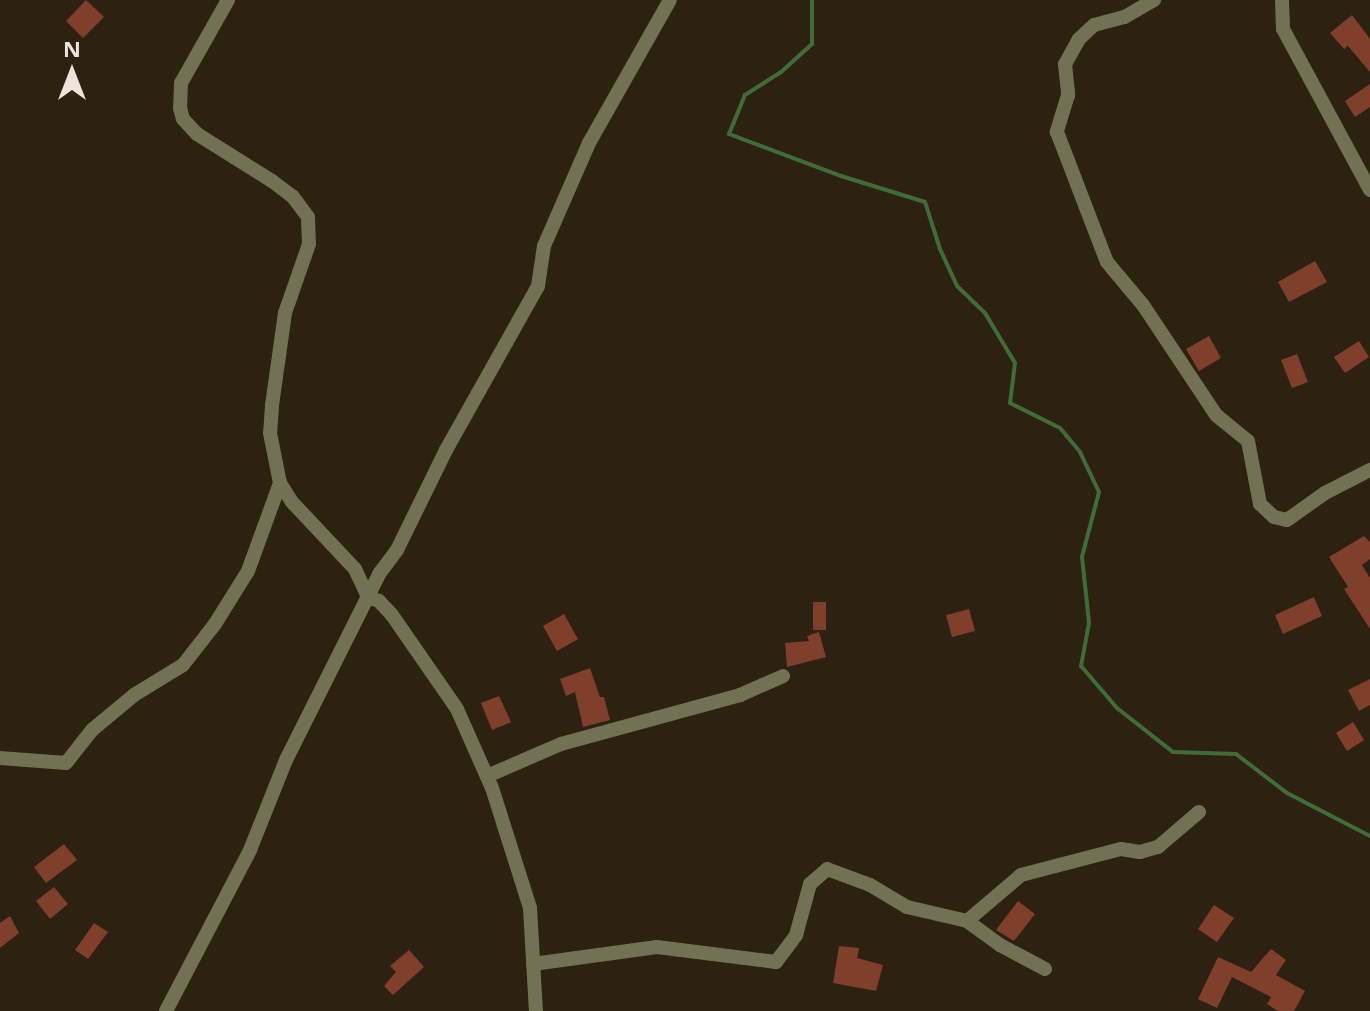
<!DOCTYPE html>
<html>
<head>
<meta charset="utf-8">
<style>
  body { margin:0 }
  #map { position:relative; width:1370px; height:1011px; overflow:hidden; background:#2d2111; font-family:"Noto Sans",sans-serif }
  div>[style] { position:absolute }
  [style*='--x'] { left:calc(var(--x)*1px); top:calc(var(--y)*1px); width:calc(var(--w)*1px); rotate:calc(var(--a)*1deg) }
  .stream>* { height:4px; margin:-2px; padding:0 2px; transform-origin:2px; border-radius:2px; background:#406d37 }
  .building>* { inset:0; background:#803f2a }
  .street>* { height:14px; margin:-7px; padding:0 7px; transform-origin:7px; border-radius:7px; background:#727154 }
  span { translate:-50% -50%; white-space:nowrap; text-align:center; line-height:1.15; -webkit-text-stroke:8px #2d2111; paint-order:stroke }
  .north { position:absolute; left:32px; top:32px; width:80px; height:80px; -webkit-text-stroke:6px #2d2111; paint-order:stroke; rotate:0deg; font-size:22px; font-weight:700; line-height:32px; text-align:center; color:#ece3da }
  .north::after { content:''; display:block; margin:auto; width:28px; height:36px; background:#ece3da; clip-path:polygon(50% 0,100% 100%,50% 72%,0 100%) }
</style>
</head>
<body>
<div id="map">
  <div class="stream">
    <div style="--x:812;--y:0;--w:44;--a:90"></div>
    <div style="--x:812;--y:44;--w:42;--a:137.9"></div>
    <div style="--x:781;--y:72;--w:43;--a:147.4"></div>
    <div style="--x:745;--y:95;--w:42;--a:112.3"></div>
    <div style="--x:729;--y:134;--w:120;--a:20.6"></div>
    <div style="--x:841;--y:176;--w:88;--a:17.2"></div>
    <div style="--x:925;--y:202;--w:49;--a:72.3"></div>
    <div style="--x:940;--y:249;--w:41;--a:65.3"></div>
    <div style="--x:957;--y:286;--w:39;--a:44"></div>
    <div style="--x:985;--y:313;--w:58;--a:59"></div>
    <div style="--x:1015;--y:363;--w:40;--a:97.1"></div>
    <div style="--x:1010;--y:403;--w:56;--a:26.6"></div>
    <div style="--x:1060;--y:428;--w:31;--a:50"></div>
    <div style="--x:1080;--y:452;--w:44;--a:64.6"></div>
    <div style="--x:1099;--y:492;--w:67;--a:104.7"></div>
    <div style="--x:1082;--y:557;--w:66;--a:83.9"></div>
    <div style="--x:1089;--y:623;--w:44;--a:100.5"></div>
    <div style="--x:1081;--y:666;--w:55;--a:49.4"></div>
    <div style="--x:1117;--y:708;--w:71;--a:38.2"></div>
    <div style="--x:1173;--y:752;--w:63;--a:1.8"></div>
    <div style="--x:1236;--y:754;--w:64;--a:37.4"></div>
    <div style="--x:1287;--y:793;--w:93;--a:27.4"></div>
  </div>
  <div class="building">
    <div style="clip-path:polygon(86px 0,104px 17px,83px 38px,66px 21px)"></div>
    <div style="clip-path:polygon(1352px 15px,1370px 39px,1370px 72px,1348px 46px,1344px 49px,1330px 33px)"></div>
    <div style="clip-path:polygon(1370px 84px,1370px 107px,1355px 117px,1345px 101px)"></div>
    <div style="clip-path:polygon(1315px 261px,1327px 282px,1289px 302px,1278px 282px)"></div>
    <div style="clip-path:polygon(1209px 336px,1221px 358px,1199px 371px,1186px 349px)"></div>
    <div style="clip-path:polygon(1359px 341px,1369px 357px,1345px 373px,1334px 357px)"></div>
    <div style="clip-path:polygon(1297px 354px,1308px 382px,1292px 388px,1281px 360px)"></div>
    <div style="clip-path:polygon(1364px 536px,1370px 542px,1370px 559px,1362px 565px,1370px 578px,1370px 629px,1344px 589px,1348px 587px,1329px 557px)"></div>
    <div style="clip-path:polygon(1314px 597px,1322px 616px,1283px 634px,1275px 615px)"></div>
    <div style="clip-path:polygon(813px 602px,826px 602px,826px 630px,813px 630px)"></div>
    <div style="clip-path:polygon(969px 609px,975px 631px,952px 637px,946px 615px)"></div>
    <div style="clip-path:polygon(564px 614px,578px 639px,557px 651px,543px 626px)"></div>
    <div style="clip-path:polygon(819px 632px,826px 657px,787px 667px,785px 643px,809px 641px,807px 636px)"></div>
    <div style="clip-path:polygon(590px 668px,600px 697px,604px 697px,610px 720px,583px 727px,575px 692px,566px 696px,560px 679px)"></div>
    <div style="clip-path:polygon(1370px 679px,1370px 705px,1359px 711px,1348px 690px)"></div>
    <div style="clip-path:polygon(499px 696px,511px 722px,492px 730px,481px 703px)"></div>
    <div style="clip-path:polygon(1353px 722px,1364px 740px,1347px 751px,1336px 733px)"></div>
    <div style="clip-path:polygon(64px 844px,77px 860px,46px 883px,34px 867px)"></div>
    <div style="clip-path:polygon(54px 887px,68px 904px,50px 919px,36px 901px)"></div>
    <div style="clip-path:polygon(1018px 901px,1035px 914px,1014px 941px,996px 930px)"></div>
    <div style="clip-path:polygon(1214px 905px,1234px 918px,1217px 942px,1198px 929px)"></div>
    <div style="clip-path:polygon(10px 916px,19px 933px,0 948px,0 923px)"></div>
    <div style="clip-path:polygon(94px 923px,108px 932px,88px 959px,75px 950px)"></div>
    <div style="clip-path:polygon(839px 946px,859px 948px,857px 958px,883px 965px,876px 991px,833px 983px)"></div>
    <div style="clip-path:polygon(1271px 949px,1286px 960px,1276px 975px,1305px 991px,1294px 1011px,1278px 1011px,1267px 1004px,1271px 997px,1232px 977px,1217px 1008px,1198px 999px,1218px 957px,1251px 972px)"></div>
    <div style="clip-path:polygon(409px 950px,424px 967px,393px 995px,384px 986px,396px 972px,390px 966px)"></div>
  </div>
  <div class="street">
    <div style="--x:228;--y:0;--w:95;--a:119.5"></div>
    <div style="--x:181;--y:83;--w:25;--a:92"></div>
    <div style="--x:180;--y:108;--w:11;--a:75"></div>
    <div style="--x:183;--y:119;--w:21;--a:47"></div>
    <div style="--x:197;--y:134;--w:89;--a:32.1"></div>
    <div style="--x:272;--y:181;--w:26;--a:37"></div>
    <div style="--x:293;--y:197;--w:25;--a:53"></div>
    <div style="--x:308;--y:217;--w:27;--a:88"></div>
    <div style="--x:309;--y:244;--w:73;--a:109.2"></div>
    <div style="--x:285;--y:313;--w:94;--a:98"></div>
    <div style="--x:272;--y:406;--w:27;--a:94"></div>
    <div style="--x:270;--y:433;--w:51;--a:78.7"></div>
    <div style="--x:280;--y:483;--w:22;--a:58"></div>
    <div style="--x:292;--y:502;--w:92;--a:46.8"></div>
    <div style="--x:355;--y:569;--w:31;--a:65"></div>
    <div style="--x:368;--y:597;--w:12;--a:20"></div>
    <div style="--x:379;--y:601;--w:19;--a:47"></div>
    <div style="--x:392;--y:615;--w:114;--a:55.3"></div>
    <div style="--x:457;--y:709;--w:86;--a:66.1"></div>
    <div style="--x:492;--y:788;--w:126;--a:72.4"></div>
    <div style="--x:530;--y:908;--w:103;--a:86.7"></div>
    <div style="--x:1154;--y:0;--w:34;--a:150"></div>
    <div style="--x:1124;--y:17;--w:31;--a:165"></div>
    <div style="--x:1094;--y:25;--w:21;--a:137"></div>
    <div style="--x:1079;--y:39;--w:29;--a:119"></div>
    <div style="--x:1065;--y:64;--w:31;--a:84"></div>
    <div style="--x:1068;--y:95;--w:39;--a:107"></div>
    <div style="--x:1057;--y:132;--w:139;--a:69"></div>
    <div style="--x:1107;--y:262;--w:56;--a:50.1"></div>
    <div style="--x:1143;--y:305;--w:132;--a:56.4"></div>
    <div style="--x:1216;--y:415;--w:41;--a:39.1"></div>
    <div style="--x:1248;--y:441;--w:64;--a:79.2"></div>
    <div style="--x:1260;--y:504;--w:19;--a:43"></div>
    <div style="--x:1274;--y:517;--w:13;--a:13"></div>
    <div style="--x:1287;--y:520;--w:47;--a:-35.4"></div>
    <div style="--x:1325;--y:493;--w:51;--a:-27.1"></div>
    <div style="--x:1282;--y:0;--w:29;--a:88"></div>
    <div style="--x:1283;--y:29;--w:183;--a:61.6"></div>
    <div style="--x:0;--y:758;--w:66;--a:4.3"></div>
    <div style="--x:66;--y:763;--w:42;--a:-51.8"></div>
    <div style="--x:92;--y:730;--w:55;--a:-39.8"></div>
    <div style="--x:134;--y:695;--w:57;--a:-31.5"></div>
    <div style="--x:183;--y:665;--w:52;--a:-52"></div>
    <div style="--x:215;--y:624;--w:62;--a:-58.1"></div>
    <div style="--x:248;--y:571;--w:94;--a:-70"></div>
    <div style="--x:487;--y:776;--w:81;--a:-23.4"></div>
    <div style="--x:561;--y:744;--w:186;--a:-15.3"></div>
    <div style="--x:740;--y:695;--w:47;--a:-23.8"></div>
    <div style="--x:967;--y:921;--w:71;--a:-40.4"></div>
    <div style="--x:1021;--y:875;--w:103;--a:-14.6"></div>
    <div style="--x:1121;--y:849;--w:19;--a:9"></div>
    <div style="--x:1140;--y:852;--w:19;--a:-16"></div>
    <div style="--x:1158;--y:847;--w:54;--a:-40.5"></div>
    <div style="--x:533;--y:964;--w:125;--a:-7.8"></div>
    <div style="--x:657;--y:947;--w:120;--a:7.2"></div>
    <div style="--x:776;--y:962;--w:34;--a:-53"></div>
    <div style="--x:796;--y:935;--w:53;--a:-74.6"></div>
    <div style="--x:810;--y:884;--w:23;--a:-41"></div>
    <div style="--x:827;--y:869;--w:46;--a:20.4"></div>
    <div style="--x:870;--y:885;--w:43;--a:30.7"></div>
    <div style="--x:907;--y:907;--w:62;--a:13.1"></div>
    <div style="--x:967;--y:921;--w:41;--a:36"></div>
    <div style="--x:1000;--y:945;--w:51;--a:28.1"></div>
    <div style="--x:166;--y:1011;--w:182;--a:-62.4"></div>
    <div style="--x:250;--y:850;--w:97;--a:-68.2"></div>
    <div style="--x:286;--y:760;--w:208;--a:-63.4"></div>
    <div style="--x:379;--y:574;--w:30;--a:-53"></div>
    <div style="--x:397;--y:550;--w:111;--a:-63.9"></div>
    <div style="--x:446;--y:450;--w:188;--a:-60.7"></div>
    <div style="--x:538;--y:286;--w:40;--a:-81.5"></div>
    <div style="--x:544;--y:246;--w:112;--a:-66.4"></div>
    <div style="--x:589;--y:143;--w:164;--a:-60.5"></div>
  </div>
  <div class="north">N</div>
</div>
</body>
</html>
